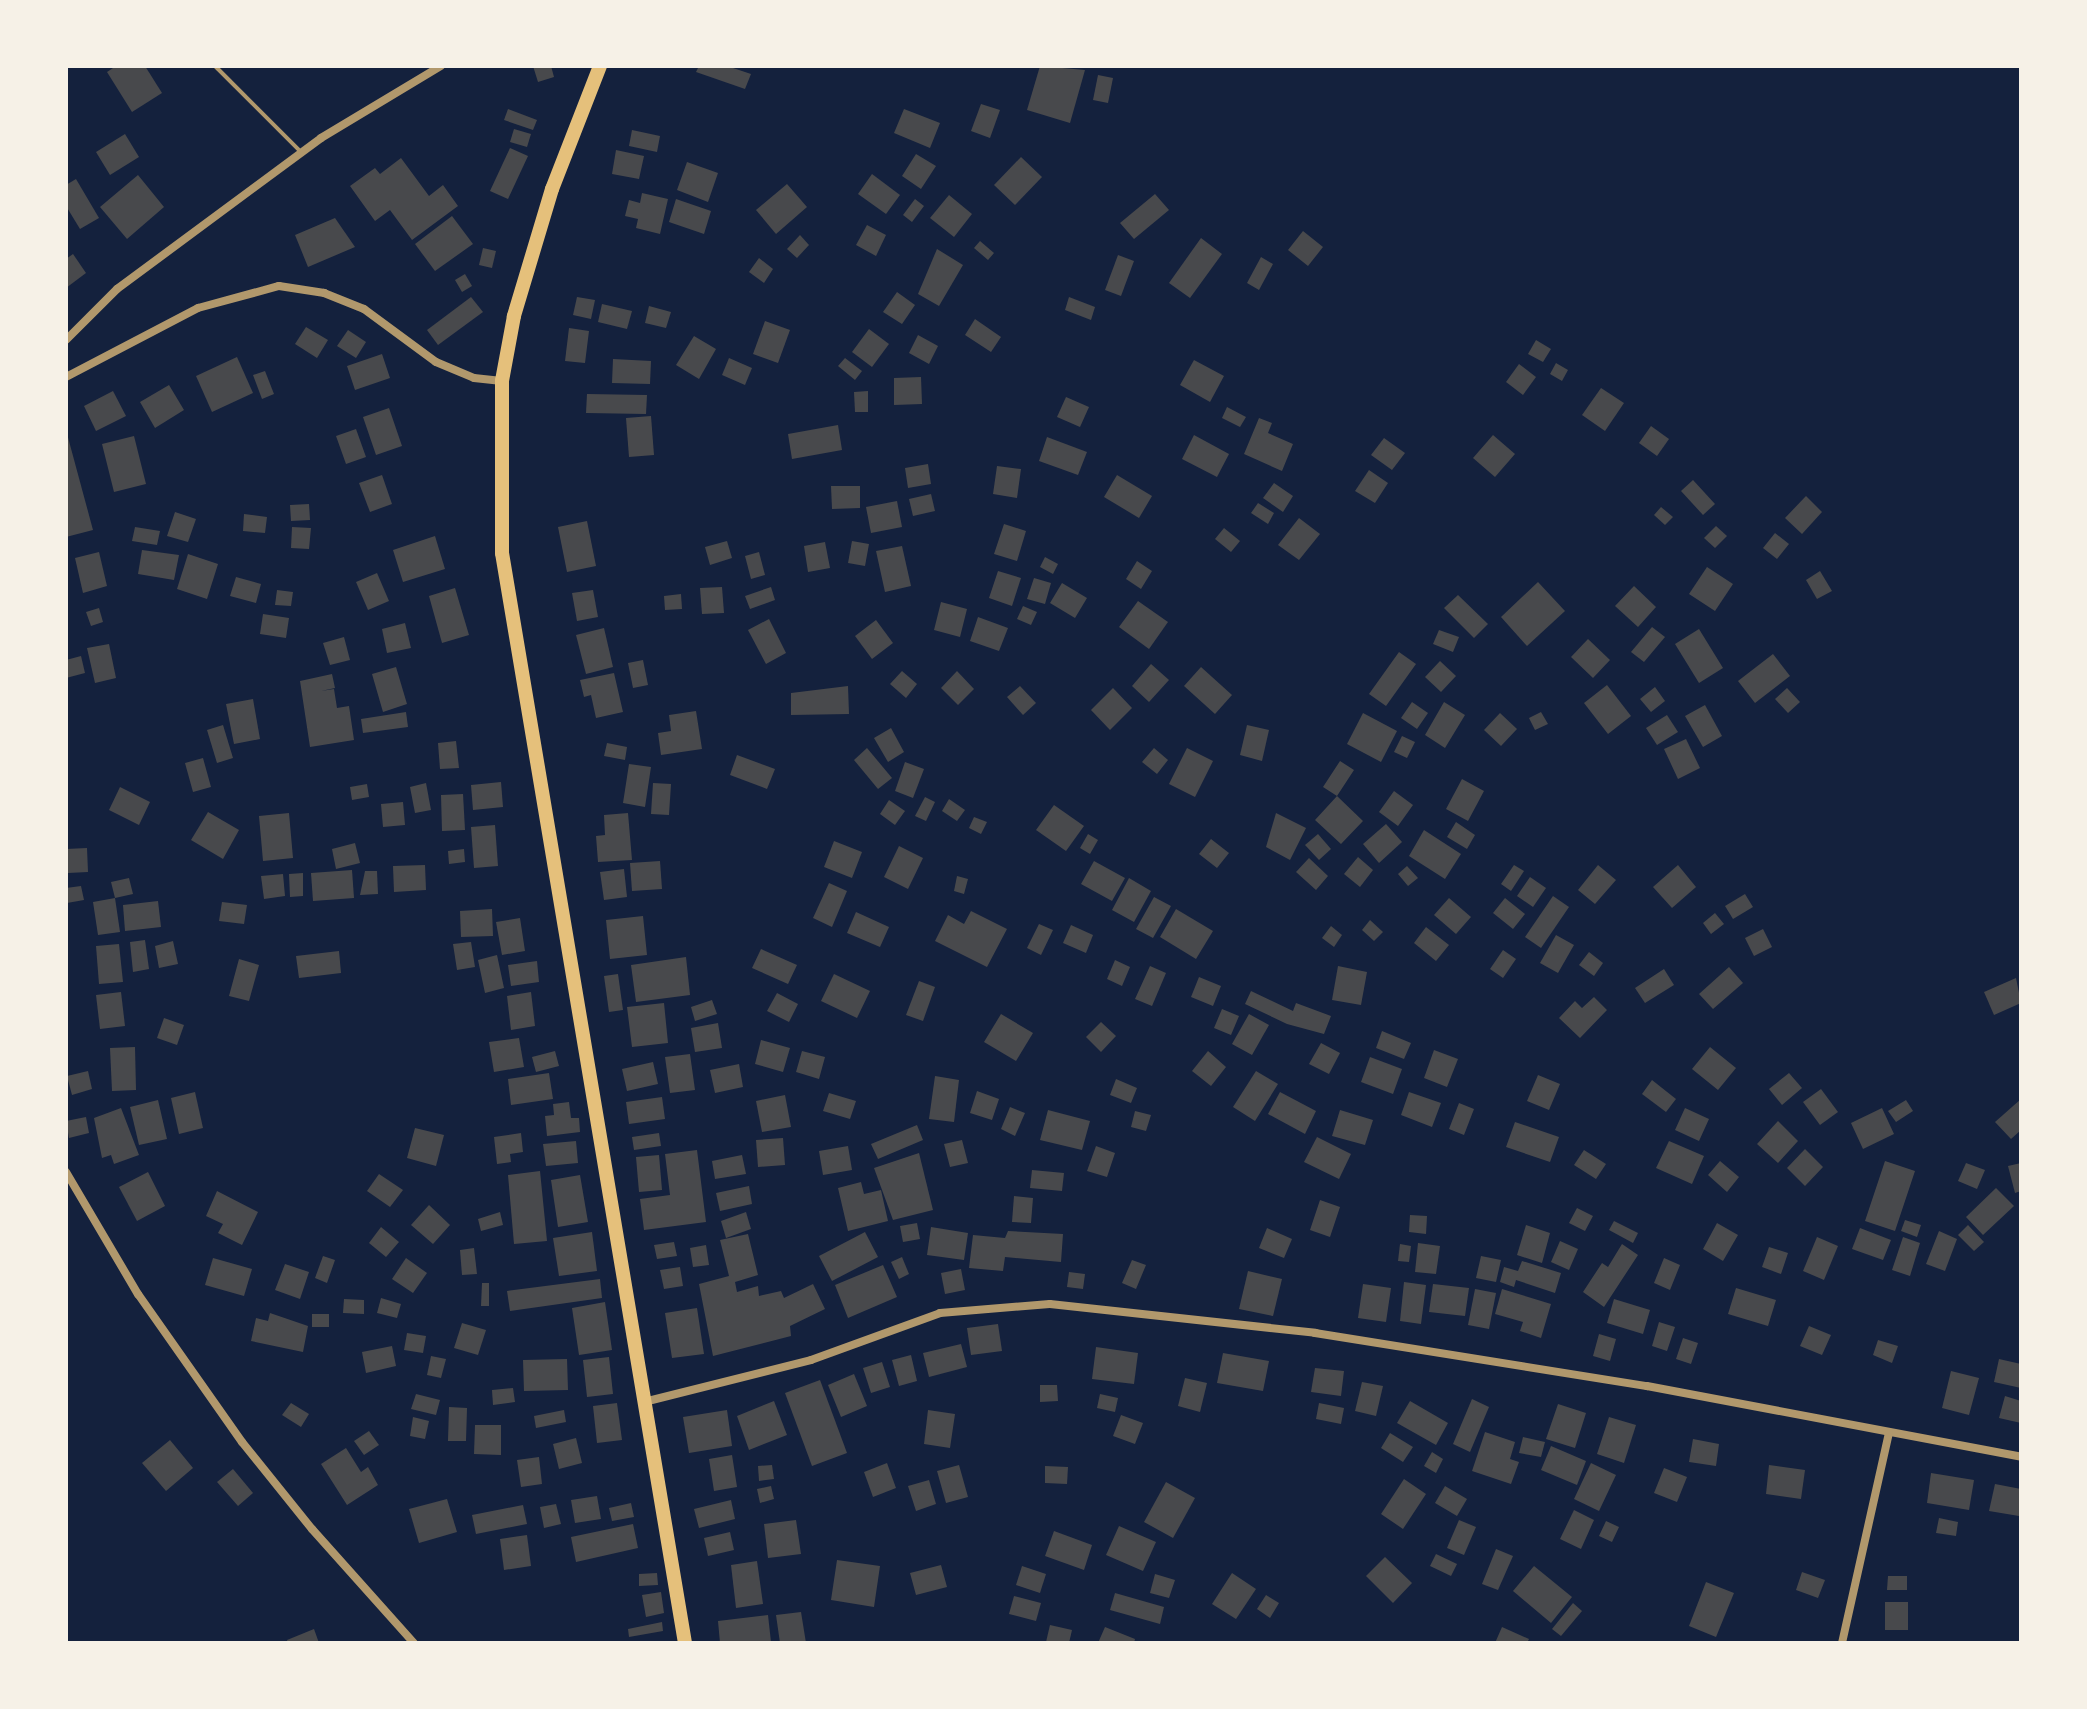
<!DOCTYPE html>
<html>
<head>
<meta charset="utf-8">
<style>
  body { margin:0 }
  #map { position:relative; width:2087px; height:1709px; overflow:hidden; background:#14213d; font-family:"Sofia Sans Condensed",sans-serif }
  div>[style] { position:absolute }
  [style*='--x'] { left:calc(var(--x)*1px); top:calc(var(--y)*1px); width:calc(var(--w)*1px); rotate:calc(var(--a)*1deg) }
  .building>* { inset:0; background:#48494c }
  .service>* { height:4px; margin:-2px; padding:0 2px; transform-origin:2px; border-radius:2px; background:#b1986c }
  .minor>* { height:8px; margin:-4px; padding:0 4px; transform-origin:4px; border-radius:4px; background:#b1986c }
  .trunk>* { height:14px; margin:-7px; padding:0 7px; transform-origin:7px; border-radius:7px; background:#e5c07b }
  span { translate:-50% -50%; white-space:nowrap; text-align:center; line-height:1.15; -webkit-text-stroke:8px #f6f1e7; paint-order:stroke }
  .frame { position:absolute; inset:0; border:68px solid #f6f1e7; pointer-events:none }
</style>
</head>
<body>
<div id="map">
  <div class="building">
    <div style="clip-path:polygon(116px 66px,145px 66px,162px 93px,132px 112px,107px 72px)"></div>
    <div style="clip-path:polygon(533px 66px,551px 66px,554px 77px,538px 82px)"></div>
    <div style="clip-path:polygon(699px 66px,727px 66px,751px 74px,745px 89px,696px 72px)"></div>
    <div style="clip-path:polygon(1040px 66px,1085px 70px,1070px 123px,1027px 110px)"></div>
    <div style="clip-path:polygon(1098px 75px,1113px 78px,1108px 103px,1093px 100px)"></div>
    <div style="clip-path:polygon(981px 104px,1000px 110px,990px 138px,971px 131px)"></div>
    <div style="clip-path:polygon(508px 109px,537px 120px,533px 130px,504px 120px)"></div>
    <div style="clip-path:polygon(904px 109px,940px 123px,930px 148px,894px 133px)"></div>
    <div style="clip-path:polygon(514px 129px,531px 134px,527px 147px,510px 142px)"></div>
    <div style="clip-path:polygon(632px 130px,660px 136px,657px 152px,629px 146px)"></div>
    <div style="clip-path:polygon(125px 134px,139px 157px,110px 175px,96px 152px)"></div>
    <div style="clip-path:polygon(510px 148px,528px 156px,508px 199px,490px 191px)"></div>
    <div style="clip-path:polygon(616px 150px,644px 156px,639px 179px,612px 174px)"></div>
    <div style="clip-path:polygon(916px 154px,936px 166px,921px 189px,902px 176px)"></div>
    <div style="clip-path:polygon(1021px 157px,1042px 177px,1015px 205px,994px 185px)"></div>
    <div style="clip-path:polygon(401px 158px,429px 196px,443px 185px,458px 206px,412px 240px,390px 210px,375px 221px,350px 186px,375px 168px,380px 174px)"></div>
    <div style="clip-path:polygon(687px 162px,718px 173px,708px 202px,677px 190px)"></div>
    <div style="clip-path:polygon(872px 174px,900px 195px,886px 214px,858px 194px)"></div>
    <div style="clip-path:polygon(138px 175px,164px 207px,127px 239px,100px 207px)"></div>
    <div style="clip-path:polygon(76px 179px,99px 218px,80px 229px,66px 206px,66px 185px)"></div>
    <div style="clip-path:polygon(787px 184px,807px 207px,776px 234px,756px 210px)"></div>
    <div style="clip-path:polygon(642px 193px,668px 199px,660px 234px,636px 228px,638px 219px,625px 216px,629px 200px,640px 203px)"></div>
    <div style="clip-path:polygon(1155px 194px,1169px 210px,1134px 239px,1120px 223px)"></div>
    <div style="clip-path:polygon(949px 195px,972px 214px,954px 237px,930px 218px)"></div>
    <div style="clip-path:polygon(676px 199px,711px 211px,704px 234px,669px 222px)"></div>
    <div style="clip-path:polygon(915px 199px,924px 206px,912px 222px,903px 215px)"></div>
    <div style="clip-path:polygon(452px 216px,473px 244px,435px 271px,415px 244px)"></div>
    <div style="clip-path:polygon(335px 218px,355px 247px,308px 267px,295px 235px)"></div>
    <div style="clip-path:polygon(867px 225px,886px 235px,876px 256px,856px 245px)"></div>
    <div style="clip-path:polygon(1303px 231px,1323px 247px,1308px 266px,1288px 250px)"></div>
    <div style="clip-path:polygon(800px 235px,809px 245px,797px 258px,787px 249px)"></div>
    <div style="clip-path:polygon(1201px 238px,1222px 254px,1190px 298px,1169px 283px)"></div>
    <div style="clip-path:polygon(980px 241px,994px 253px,988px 260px,974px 248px)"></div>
    <div style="clip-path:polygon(483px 248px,496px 251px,492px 268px,479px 265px)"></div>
    <div style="clip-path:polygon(937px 249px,963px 265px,939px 306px,918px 294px)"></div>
    <div style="clip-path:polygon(73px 254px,86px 273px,66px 288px,66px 259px)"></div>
    <div style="clip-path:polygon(1118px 255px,1134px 261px,1121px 296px,1105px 290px)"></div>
    <div style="clip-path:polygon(1261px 257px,1273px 264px,1259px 290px,1247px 283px)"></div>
    <div style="clip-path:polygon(759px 258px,773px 269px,764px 283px,749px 272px)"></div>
    <div style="clip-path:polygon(465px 274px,472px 286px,462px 292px,455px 280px)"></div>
    <div style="clip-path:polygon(897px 292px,915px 305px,902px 324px,883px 312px)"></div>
    <div style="clip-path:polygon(471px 297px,483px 312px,438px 345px,427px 330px)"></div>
    <div style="clip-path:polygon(577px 297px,595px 300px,591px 319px,573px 315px)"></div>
    <div style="clip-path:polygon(1069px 297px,1095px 307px,1091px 320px,1065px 310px)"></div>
    <div style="clip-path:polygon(602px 304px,632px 311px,627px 329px,598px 322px)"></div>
    <div style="clip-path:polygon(649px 306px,671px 312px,666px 328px,645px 323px)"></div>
    <div style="clip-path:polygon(975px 319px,1001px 337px,991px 352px,965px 335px)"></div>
    <div style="clip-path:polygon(765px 321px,790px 330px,778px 363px,753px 354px)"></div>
    <div style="clip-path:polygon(306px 327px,328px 340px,317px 358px,295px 344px)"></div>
    <div style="clip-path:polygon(569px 328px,589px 331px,585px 363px,565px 361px)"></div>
    <div style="clip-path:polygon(869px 329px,889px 344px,872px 367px,852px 352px)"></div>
    <div style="clip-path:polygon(348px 330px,366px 342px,356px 358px,337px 346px)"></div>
    <div style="clip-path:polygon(918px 335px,938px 346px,929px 364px,909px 353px)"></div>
    <div style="clip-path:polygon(694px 336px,716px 349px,699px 379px,676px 365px)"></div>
    <div style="clip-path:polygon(1536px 340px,1551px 349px,1543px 362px,1528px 354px)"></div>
    <div style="clip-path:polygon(382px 354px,390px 378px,355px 390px,347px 366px)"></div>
    <div style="clip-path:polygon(237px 357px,253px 393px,212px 412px,196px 376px)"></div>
    <div style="clip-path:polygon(729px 358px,752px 368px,745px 385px,722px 375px)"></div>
    <div style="clip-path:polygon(845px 358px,862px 371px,855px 380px,838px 366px)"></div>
    <div style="clip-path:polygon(613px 359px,651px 361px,650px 384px,612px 383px)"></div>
    <div style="clip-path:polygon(1194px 360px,1224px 376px,1210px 402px,1180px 385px)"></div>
    <div style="clip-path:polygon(1556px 363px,1568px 370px,1562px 381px,1550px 374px)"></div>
    <div style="clip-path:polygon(1519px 364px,1536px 377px,1523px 395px,1506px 382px)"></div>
    <div style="clip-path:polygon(265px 371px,274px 394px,262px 399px,253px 375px)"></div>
    <div style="clip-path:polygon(921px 377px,922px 404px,894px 405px,894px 378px)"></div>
    <div style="clip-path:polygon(169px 385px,184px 410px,155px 428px,140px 402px)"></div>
    <div style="clip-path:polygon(1601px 388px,1624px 403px,1605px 431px,1582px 415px)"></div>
    <div style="clip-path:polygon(113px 391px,126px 416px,96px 431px,84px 406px)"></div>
    <div style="clip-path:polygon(868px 391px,868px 412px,855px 412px,854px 392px)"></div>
    <div style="clip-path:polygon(587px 394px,647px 395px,646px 414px,586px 413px)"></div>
    <div style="clip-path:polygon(1066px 397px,1089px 407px,1080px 427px,1057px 417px)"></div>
    <div style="clip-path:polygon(1227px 407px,1246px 417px,1240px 427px,1222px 418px)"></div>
    <div style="clip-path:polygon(389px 408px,402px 446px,376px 455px,363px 417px)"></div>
    <div style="clip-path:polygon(651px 416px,654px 455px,629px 457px,626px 418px)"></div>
    <div style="clip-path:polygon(1259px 418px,1272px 423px,1268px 433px,1293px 444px,1282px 471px,1244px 454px)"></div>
    <div style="clip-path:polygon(838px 425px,842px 450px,792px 459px,788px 434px)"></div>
    <div style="clip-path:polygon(1651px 426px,1669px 439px,1657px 456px,1639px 443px)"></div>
    <div style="clip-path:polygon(356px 429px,366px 457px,346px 464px,336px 436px)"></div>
    <div style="clip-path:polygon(66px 430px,93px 530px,66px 537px)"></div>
    <div style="clip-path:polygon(1194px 435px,1229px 454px,1217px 477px,1182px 459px)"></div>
    <div style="clip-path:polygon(1493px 435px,1515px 454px,1495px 477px,1473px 458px)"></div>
    <div style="clip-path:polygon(134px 436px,146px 484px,114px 492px,102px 444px)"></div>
    <div style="clip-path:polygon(1047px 437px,1087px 452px,1078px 475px,1039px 461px)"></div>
    <div style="clip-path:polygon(1384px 438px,1405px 453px,1392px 470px,1371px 455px)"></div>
    <div style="clip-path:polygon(928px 464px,931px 484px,908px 488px,905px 468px)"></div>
    <div style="clip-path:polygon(997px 466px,1021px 469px,1017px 498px,993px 494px)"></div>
    <div style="clip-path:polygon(1369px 470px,1388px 483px,1375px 503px,1355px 491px)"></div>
    <div style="clip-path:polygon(382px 475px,392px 504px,370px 512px,359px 483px)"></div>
    <div style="clip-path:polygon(1117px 475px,1152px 496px,1139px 518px,1104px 497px)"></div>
    <div style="clip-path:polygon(1693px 480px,1715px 504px,1703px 515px,1681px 491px)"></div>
    <div style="clip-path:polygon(1274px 483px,1293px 496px,1283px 512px,1263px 498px)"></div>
    <div style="clip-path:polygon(831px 486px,860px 486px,860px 508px,832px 509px)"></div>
    <div style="clip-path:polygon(931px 494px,935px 511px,913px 516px,909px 499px)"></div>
    <div style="clip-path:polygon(1806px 496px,1822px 512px,1802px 534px,1785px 518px)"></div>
    <div style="clip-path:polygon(897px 501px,902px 527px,871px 533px,866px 507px)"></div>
    <div style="clip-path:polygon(1258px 503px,1274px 513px,1268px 524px,1251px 513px)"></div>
    <div style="clip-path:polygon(309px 504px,310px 520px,291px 521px,290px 505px)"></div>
    <div style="clip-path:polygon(1661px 507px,1673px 517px,1665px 525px,1654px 515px)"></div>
    <div style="clip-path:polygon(175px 512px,196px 519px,188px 542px,167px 536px)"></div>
    <div style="clip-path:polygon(244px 514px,267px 517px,265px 533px,243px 531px)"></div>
    <div style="clip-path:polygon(1299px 518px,1320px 534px,1299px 560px,1278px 545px)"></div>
    <div style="clip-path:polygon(587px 521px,596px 566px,567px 572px,558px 527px)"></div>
    <div style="clip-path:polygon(1004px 524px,1026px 531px,1017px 561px,994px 554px)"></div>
    <div style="clip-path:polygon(1716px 526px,1727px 536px,1715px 548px,1704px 538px)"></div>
    <div style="clip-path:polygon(135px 527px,160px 531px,157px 545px,132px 541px)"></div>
    <div style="clip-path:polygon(292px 527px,311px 528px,309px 549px,291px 548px)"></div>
    <div style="clip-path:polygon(1224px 528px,1240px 541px,1231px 552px,1215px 539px)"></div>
    <div style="clip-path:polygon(1775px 533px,1789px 544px,1777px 559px,1763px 548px)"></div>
    <div style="clip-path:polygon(435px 536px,445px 569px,403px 582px,393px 550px)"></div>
    <div style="clip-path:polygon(727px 541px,732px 558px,710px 565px,705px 547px)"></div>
    <div style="clip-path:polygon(852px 541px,869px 544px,865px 566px,848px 563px)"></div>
    <div style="clip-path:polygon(825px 542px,830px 568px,808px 572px,804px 546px)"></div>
    <div style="clip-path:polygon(902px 546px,911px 586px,885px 592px,876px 551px)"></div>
    <div style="clip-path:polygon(142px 550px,179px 555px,174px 580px,138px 574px)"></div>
    <div style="clip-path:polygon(99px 552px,107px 586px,83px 593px,75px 558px)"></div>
    <div style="clip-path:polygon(759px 552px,765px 575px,751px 579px,745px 556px)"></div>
    <div style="clip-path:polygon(188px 554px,218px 564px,207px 599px,177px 589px)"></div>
    <div style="clip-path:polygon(1045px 557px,1058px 564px,1053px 574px,1040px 567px)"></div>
    <div style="clip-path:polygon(1137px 561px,1152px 571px,1141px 589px,1126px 579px)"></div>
    <div style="clip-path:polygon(1707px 567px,1733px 584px,1715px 611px,1689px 594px)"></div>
    <div style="clip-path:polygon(998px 571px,1021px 578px,1012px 606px,989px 598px)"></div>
    <div style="clip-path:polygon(1820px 571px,1832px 591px,1817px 599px,1806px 580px)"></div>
    <div style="clip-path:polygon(377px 573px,389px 601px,368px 610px,356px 582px)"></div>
    <div style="clip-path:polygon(236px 577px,261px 584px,256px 603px,230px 596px)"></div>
    <div style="clip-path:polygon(1034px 578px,1051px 583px,1045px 604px,1027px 599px)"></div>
    <div style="clip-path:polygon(1538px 582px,1565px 611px,1527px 646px,1501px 617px)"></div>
    <div style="clip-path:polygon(1062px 583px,1087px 598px,1075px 618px,1050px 603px)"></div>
    <div style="clip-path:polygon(1634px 586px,1656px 607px,1638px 627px,1615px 606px)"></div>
    <div style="clip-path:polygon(722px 587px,724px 613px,702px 614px,700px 588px)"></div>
    <div style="clip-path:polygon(771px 587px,775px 600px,750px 609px,745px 596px)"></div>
    <div style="clip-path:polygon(455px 588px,469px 635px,442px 643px,429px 596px)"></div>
    <div style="clip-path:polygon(277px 590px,293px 592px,291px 606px,275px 605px)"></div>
    <div style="clip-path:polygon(593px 590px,598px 617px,577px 621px,572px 593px)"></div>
    <div style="clip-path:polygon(681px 594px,682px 609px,665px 610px,664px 596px)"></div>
    <div style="clip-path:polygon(1458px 595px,1488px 624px,1474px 638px,1444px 608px)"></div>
    <div style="clip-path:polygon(1138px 601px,1168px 622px,1149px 649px,1119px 627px)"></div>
    <div style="clip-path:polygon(941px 602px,967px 609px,960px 637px,934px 630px)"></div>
    <div style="clip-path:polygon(1023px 606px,1037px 612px,1031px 625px,1017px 619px)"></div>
    <div style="clip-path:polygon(99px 608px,103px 622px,91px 626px,86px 612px)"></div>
    <div style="clip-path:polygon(263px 614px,289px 618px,286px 638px,260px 634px)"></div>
    <div style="clip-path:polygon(978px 617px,1008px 628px,999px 651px,970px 641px)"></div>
    <div style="clip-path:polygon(769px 619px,786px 653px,766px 664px,748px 630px)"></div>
    <div style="clip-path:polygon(876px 620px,893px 643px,872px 659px,855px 636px)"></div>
    <div style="clip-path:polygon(405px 623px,411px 648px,387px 653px,382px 629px)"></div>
    <div style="clip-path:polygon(1652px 627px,1665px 637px,1644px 662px,1631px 652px)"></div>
    <div style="clip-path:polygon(604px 628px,613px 667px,586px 674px,576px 635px)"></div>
    <div style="clip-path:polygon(1699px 629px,1723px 668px,1699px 683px,1675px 644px)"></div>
    <div style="clip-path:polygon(1439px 630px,1459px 637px,1453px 652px,1433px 644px)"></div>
    <div style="clip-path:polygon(344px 637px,350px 660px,330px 665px,323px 643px)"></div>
    <div style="clip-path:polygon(1588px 639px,1610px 660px,1593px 678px,1571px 657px)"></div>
    <div style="clip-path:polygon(109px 644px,116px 678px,95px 683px,87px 648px)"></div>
    <div style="clip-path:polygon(1399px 652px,1416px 664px,1386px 706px,1369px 694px)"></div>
    <div style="clip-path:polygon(1773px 654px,1790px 676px,1755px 703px,1738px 681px)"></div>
    <div style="clip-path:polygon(81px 656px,85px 673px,66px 678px,66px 660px)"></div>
    <div style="clip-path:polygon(643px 660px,648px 685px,633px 688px,628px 663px)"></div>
    <div style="clip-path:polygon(1440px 661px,1456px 676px,1441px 692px,1425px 677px)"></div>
    <div style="clip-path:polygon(1151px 664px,1169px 680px,1149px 702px,1132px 686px)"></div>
    <div style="clip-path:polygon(396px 667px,407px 704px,383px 712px,372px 674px)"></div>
    <div style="clip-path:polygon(1201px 667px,1232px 695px,1215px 714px,1184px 686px)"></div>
    <div style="clip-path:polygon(902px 671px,917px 684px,906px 698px,890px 684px)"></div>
    <div style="clip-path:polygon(957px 671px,974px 689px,958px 705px,941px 688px)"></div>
    <div style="clip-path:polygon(614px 673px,623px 712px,596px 718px,591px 695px,584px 697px,580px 680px)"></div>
    <div style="clip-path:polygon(332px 674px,335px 688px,321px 691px,334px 689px,337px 708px,349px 706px,354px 740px,310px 747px,300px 681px)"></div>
    <div style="clip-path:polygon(1607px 685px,1631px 716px,1608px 734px,1584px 703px)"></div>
    <div style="clip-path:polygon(848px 686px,849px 714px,791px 715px,791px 693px)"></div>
    <div style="clip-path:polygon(1020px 686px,1036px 703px,1023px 715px,1007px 697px)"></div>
    <div style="clip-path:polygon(1655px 687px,1665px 701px,1651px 712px,1640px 699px)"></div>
    <div style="clip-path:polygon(1113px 688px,1132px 708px,1110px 730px,1091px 710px)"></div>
    <div style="clip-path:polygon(1787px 688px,1800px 702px,1788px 713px,1775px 699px)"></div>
    <div style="clip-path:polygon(253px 699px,260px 739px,234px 744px,226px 704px)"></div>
    <div style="clip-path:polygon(1412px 702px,1428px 713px,1417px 729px,1401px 718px)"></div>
    <div style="clip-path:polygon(1444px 702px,1465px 715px,1445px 748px,1425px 735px)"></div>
    <div style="clip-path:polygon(1705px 705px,1722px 736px,1703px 747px,1685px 716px)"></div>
    <div style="clip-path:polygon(696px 711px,702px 749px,661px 755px,658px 733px,671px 731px,669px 715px)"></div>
    <div style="clip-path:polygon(406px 712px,408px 727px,363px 733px,361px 719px)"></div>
    <div style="clip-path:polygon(1541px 712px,1548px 724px,1535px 730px,1529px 718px)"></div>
    <div style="clip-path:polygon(1363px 713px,1397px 731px,1381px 762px,1347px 744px)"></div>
    <div style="clip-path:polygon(1500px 713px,1517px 729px,1501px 746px,1484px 730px)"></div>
    <div style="clip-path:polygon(1667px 715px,1678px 732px,1657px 745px,1646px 728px)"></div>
    <div style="clip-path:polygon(223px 725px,233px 758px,217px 763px,207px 730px)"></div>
    <div style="clip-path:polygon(1247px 725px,1269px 730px,1262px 761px,1240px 755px)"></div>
    <div style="clip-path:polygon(891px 728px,904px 752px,888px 762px,874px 738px)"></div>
    <div style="clip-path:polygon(1402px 736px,1415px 742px,1407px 758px,1394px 752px)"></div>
    <div style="clip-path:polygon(1686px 739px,1700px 768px,1678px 779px,1664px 749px)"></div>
    <div style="clip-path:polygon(456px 741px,459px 768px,440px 769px,438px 743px)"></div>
    <div style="clip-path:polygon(607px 743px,627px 747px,625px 760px,604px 756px)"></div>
    <div style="clip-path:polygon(867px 748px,892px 778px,878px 789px,854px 760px)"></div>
    <div style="clip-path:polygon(1154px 748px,1168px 760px,1157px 774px,1142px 762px)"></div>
    <div style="clip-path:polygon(1187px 748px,1213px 761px,1195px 797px,1169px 784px)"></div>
    <div style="clip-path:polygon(737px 755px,775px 769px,767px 789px,730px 775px)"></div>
    <div style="clip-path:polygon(203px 758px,211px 787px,193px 792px,185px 763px)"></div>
    <div style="clip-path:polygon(1340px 761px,1354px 770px,1337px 796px,1363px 821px,1341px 844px,1315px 820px,1337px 796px,1323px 787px)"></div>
    <div style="clip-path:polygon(905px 762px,924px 769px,913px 798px,895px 791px)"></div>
    <div style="clip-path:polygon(629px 764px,651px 767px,645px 807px,623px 803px)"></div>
    <div style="clip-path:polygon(1462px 779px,1484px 791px,1468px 821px,1446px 809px)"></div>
    <div style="clip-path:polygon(501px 782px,503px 807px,473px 810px,471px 785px)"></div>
    <div style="clip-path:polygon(426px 783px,431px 810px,415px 813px,410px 787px)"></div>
    <div style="clip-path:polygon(653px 783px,671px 784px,669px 815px,651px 814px)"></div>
    <div style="clip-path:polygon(367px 784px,369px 797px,352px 800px,350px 787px)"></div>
    <div style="clip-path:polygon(120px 787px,150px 802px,139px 825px,109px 810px)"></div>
    <div style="clip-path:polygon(1394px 791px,1413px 805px,1398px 826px,1379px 812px)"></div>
    <div style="clip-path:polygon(463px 794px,465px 830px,442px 831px,441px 795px)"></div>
    <div style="clip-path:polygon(925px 797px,935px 802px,926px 821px,915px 816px)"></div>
    <div style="clip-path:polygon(949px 799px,965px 810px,957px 821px,942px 811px)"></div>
    <div style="clip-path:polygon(889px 800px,905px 811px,895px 825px,880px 814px)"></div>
    <div style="clip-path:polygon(403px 802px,405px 825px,383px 827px,381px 804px)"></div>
    <div style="clip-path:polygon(1054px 805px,1084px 826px,1066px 851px,1036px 830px)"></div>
    <div style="clip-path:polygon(208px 812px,239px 830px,223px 859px,191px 840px)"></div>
    <div style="clip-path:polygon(289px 813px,293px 858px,263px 861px,259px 816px)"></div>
    <div style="clip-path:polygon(628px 813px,632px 860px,598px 862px,596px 836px,605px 835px,604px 815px)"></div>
    <div style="clip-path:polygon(1276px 813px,1306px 828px,1290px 860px,1266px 847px)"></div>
    <div style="clip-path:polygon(974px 817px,987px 822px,981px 834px,969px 828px)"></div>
    <div style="clip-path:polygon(1456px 822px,1475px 835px,1467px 849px,1447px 837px)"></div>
    <div style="clip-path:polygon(1386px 824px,1402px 842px,1379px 863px,1363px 844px)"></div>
    <div style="clip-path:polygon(495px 825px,498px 866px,474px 868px,471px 827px)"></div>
    <div style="clip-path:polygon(1424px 830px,1461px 854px,1445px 879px,1409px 856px)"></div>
    <div style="clip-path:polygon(1088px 834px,1098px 840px,1090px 854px,1080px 848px)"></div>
    <div style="clip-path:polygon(1318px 834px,1331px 849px,1319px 860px,1305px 845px)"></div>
    <div style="clip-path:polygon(1211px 839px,1229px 853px,1217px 868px,1199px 854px)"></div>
    <div style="clip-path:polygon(834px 841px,862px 852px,852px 878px,824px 867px)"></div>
    <div style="clip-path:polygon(355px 843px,360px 863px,336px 869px,332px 849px)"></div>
    <div style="clip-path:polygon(899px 846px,923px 858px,908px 889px,884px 877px)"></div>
    <div style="clip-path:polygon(87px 848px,88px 872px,68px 873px,66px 849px)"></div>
    <div style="clip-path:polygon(464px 849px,465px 862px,449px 864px,448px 851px)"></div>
    <div style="clip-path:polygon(1358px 857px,1373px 870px,1360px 887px,1344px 874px)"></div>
    <div style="clip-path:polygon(1309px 858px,1328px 876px,1316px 890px,1296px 872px)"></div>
    <div style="clip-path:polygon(660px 861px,662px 889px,632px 891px,630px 863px)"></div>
    <div style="clip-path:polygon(1094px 861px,1125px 878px,1112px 901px,1081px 884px)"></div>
    <div style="clip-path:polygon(425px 865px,426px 890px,394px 892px,393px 866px)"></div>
    <div style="clip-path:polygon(1514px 865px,1524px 871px,1511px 891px,1501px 884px)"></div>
    <div style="clip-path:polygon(1598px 865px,1616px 880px,1595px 904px,1578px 890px)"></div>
    <div style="clip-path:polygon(1678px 865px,1696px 887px,1672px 908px,1653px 887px)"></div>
    <div style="clip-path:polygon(1407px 866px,1418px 878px,1408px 886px,1398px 874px)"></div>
    <div style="clip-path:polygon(624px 869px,627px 897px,604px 900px,600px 872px)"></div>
    <div style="clip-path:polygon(352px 870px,354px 898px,313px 901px,311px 873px)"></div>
    <div style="clip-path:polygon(365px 871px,377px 871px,378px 894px,360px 895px)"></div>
    <div style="clip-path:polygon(303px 873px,303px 896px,290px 897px,289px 874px)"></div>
    <div style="clip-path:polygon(283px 874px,285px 896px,264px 899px,261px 876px)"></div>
    <div style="clip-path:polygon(957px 876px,968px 879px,964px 894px,954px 891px)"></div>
    <div style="clip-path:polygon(1530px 877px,1546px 888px,1533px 907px,1517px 896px)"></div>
    <div style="clip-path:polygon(129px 878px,133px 894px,115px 898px,111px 882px)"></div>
    <div style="clip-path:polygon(1129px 878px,1151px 891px,1134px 922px,1112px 910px)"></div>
    <div style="clip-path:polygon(829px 883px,847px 891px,832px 927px,813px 918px)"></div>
    <div style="clip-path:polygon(81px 886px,84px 900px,67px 903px,66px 888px)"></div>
    <div style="clip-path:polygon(1745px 894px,1753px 907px,1733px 919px,1725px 906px)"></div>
    <div style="clip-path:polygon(1553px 896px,1569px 907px,1541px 948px,1525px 937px)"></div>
    <div style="clip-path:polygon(1154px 897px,1171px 906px,1153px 938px,1136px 929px)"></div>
    <div style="clip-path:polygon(115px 898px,120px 932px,98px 935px,93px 902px)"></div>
    <div style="clip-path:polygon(1449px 898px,1471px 917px,1456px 934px,1434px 915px)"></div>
    <div style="clip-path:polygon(1505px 898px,1525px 914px,1513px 929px,1493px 913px)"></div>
    <div style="clip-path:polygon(158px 901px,161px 927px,125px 931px,123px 905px)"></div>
    <div style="clip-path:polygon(222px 902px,247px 905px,244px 924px,219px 921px)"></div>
    <div style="clip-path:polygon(492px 909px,493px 936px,461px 937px,460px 911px)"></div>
    <div style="clip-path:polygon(1176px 909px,1213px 931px,1196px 959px,1160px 937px)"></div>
    <div style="clip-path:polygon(971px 911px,1007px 929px,987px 967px,935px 941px,948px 915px,964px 924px)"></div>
    <div style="clip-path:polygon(856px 912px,889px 927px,880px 947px,847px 933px)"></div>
    <div style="clip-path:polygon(1715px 913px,1724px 924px,1711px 934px,1703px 923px)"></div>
    <div style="clip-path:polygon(643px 916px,647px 955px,610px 959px,606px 920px)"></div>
    <div style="clip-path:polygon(520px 918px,525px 951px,502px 955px,496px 922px)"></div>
    <div style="clip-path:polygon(1370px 920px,1383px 932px,1374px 941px,1362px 930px)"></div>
    <div style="clip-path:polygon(1039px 924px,1053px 930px,1041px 955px,1027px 948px)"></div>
    <div style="clip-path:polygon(1071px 925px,1093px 935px,1086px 953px,1063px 943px)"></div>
    <div style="clip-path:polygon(1331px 926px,1342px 935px,1334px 947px,1322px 938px)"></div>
    <div style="clip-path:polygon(1426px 927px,1449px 945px,1436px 961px,1414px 943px)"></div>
    <div style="clip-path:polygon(1763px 929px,1772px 947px,1754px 956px,1745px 938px)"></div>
    <div style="clip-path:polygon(1556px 935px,1574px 945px,1558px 973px,1540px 963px)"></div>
    <div style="clip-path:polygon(145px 940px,149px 969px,133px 972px,130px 942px)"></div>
    <div style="clip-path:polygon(173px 941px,178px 964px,159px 968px,155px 946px)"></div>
    <div style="clip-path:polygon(471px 942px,475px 967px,457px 970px,453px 944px)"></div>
    <div style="clip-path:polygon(119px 944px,123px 982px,99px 984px,96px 946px)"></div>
    <div style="clip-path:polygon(761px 949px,797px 965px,788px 984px,752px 968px)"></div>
    <div style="clip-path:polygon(1503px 950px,1516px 959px,1503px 978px,1490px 969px)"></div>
    <div style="clip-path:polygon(339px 951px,341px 973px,299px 978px,296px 956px)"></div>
    <div style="clip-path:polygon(1589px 952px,1603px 963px,1594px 976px,1579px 965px)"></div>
    <div style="clip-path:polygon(497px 955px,504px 988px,485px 993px,478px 960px)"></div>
    <div style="clip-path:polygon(686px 957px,690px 995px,636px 1002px,631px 965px)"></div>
    <div style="clip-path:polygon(239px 959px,259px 965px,249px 1001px,229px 996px)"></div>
    <div style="clip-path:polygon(1115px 960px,1130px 967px,1122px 986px,1107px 979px)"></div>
    <div style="clip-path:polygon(537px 961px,539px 982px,511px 986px,508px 965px)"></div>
    <div style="clip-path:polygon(1150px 966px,1166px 973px,1152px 1006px,1135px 999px)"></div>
    <div style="clip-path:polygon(1338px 966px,1367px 972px,1361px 1005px,1332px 1000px)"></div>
    <div style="clip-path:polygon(1729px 967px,1743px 983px,1713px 1009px,1699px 994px)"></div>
    <div style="clip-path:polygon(1664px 969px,1674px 985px,1645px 1003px,1635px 988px)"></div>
    <div style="clip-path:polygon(618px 974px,623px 1010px,609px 1012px,604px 976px)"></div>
    <div style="clip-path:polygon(834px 974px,870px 991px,857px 1018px,821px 1001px)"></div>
    <div style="clip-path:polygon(1199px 977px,1221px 986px,1213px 1006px,1191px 997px)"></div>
    <div style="clip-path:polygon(2016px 978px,2021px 1003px,1994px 1015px,1984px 992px)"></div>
    <div style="clip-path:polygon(919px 981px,935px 987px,923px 1021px,906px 1015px)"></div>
    <div style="clip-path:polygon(1251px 991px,1293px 1011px,1296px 1003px,1331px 1016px,1324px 1034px,1287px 1024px,1245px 1004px)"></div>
    <div style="clip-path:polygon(121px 992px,125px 1026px,100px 1029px,96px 995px)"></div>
    <div style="clip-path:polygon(531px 992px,535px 1026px,511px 1030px,507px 996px)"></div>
    <div style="clip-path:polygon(777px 993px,798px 1004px,789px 1022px,767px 1011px)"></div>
    <div style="clip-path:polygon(1594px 997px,1607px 1010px,1580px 1038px,1559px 1018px,1575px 1001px,1582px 1008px)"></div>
    <div style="clip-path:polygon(712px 1000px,717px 1014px,695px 1021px,691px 1007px)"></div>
    <div style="clip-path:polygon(664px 1003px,668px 1043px,632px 1047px,627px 1007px)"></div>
    <div style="clip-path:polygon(1222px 1009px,1239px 1016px,1231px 1035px,1214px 1028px)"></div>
    <div style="clip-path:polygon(1001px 1014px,1033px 1033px,1016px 1061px,984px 1042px)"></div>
    <div style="clip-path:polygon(1249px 1014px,1269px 1025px,1252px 1055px,1232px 1044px)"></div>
    <div style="clip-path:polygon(164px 1018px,184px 1025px,177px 1045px,157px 1038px)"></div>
    <div style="clip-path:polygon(1101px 1022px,1116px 1036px,1101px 1052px,1086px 1037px)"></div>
    <div style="clip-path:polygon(718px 1023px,722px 1048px,695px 1052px,691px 1028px)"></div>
    <div style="clip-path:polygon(1382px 1031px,1411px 1043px,1404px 1059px,1376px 1048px)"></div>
    <div style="clip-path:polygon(519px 1038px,524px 1067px,494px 1072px,489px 1042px)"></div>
    <div style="clip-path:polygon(761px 1040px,790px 1048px,783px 1072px,755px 1064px)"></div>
    <div style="clip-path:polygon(1321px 1043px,1340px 1053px,1329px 1074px,1309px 1064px)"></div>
    <div style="clip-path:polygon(135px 1047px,136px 1090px,112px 1091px,110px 1048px)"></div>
    <div style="clip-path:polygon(1710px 1047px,1736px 1068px,1718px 1090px,1692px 1069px)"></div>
    <div style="clip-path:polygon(1434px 1050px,1458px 1059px,1447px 1087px,1424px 1078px)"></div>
    <div style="clip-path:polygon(555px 1051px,559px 1066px,536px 1072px,532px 1057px)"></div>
    <div style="clip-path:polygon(802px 1051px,825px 1057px,819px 1079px,796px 1072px)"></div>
    <div style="clip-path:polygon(1208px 1051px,1226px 1067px,1211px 1086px,1192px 1071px)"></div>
    <div style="clip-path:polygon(690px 1054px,695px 1090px,670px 1093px,665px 1057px)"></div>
    <div style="clip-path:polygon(1370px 1057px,1402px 1069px,1393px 1094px,1361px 1082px)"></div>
    <div style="clip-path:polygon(653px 1062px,658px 1084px,627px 1091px,622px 1069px)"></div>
    <div style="clip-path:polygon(739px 1064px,743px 1087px,715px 1093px,710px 1070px)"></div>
    <div style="clip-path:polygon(88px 1071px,92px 1089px,72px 1095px,67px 1076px)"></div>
    <div style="clip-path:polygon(1256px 1071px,1278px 1084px,1255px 1121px,1233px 1107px)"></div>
    <div style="clip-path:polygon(549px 1073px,553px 1099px,511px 1105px,508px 1079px)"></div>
    <div style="clip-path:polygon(1789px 1073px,1802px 1088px,1782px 1105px,1769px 1089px)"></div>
    <div style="clip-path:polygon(1538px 1075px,1560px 1084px,1549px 1110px,1527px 1101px)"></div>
    <div style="clip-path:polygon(935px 1076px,959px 1080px,954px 1122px,929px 1119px)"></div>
    <div style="clip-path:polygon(1116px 1079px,1137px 1088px,1131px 1103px,1110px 1095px)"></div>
    <div style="clip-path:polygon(1652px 1080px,1676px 1099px,1666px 1112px,1642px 1094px)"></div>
    <div style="clip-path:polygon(1821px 1089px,1838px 1112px,1820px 1125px,1803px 1102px)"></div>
    <div style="clip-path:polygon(977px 1091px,999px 1099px,992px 1120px,970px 1113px)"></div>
    <div style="clip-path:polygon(195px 1092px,203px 1128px,179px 1134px,171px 1098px)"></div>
    <div style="clip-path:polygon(1280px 1092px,1316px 1111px,1305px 1134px,1268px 1114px)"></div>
    <div style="clip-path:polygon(1409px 1092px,1441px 1103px,1432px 1127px,1401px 1115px)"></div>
    <div style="clip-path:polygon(829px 1093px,856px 1101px,850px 1119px,823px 1111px)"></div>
    <div style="clip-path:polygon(785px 1095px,791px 1127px,762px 1132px,756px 1101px)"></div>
    <div style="clip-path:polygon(662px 1097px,665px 1119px,629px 1124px,626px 1102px)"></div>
    <div style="clip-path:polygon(2021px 1099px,2021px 1130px,2011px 1139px,1995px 1122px)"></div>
    <div style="clip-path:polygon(158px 1100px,167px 1139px,139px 1145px,130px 1107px)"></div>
    <div style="clip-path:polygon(1906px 1100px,1913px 1111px,1896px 1122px,1888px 1111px)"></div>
    <div style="clip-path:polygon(569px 1102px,571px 1118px,579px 1118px,580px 1132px,547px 1136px,545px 1116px,554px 1115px,553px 1104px)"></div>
    <div style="clip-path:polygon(1459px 1103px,1474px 1109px,1464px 1135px,1449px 1129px)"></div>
    <div style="clip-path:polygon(1010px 1107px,1025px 1113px,1015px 1136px,1001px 1129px)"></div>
    <div style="clip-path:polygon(121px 1108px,139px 1155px,114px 1164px,111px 1155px,102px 1158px,94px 1118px)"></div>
    <div style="clip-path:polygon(1685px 1108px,1709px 1119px,1699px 1141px,1675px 1130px)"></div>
    <div style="clip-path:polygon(1882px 1108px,1894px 1134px,1863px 1149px,1851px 1123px)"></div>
    <div style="clip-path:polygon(1048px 1110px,1090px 1121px,1082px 1150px,1040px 1140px)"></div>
    <div style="clip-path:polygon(1340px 1110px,1373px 1120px,1365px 1145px,1332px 1136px)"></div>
    <div style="clip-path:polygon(1135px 1111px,1151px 1115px,1146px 1131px,1131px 1127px)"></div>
    <div style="clip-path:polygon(86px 1117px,89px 1133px,69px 1138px,66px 1121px)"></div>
    <div style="clip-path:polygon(1778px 1121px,1798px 1141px,1778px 1163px,1757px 1144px)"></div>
    <div style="clip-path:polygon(1515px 1122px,1559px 1137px,1550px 1162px,1506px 1147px)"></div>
    <div style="clip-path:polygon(917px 1125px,923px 1140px,878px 1159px,871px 1144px)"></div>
    <div style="clip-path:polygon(415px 1128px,444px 1135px,436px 1166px,407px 1158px)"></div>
    <div style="clip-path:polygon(521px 1133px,523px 1152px,510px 1154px,511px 1162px,497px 1164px,494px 1137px)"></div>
    <div style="clip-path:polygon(659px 1133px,661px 1146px,634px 1150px,632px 1137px)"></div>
    <div style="clip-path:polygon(1317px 1137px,1351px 1154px,1339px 1179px,1304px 1162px)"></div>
    <div style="clip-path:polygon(783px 1138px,785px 1165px,758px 1167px,756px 1140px)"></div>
    <div style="clip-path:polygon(962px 1140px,968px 1163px,950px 1167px,944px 1144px)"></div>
    <div style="clip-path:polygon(576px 1141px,578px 1163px,546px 1166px,543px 1144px)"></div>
    <div style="clip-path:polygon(1669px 1141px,1704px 1156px,1692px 1184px,1656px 1168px)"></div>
    <div style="clip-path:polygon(848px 1146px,852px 1170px,823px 1175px,819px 1151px)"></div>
    <div style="clip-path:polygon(1096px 1146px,1115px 1153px,1107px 1177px,1087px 1171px)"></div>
    <div style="clip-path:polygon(1805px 1149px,1823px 1167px,1805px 1186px,1787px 1168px)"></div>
    <div style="clip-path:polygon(697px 1150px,706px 1222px,644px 1230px,640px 1199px,670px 1195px,665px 1154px)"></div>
    <div style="clip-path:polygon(1584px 1150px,1606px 1164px,1596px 1179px,1574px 1165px)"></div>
    <div style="clip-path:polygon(919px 1153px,933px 1210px,893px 1220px,874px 1168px)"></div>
    <div style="clip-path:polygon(659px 1155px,662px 1190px,639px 1192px,636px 1157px)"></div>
    <div style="clip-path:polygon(742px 1155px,746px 1174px,715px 1179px,712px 1161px)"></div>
    <div style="clip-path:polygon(1720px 1161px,1739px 1177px,1727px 1192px,1708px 1175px)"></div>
    <div style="clip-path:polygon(1885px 1161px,1915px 1171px,1895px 1231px,1865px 1221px)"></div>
    <div style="clip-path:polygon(1966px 1163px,1985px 1170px,1977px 1189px,1958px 1181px)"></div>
    <div style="clip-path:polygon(2021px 1163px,2021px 1191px,2015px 1193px,2008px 1166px)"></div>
    <div style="clip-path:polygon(1032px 1170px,1064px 1173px,1062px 1191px,1030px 1188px)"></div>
    <div style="clip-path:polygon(540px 1171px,547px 1241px,514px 1244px,508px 1175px)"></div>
    <div style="clip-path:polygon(148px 1172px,165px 1206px,137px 1221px,119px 1187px)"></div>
    <div style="clip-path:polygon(379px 1174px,403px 1190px,390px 1207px,367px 1191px)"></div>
    <div style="clip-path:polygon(580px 1175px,588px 1222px,558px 1227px,551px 1180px)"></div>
    <div style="clip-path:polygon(861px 1182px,864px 1194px,881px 1190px,888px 1221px,848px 1231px,838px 1188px)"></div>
    <div style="clip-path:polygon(749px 1186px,752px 1204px,720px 1211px,716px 1193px)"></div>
    <div style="clip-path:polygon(1996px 1188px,2014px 1206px,1983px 1235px,1966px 1217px)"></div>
    <div style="clip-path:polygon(217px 1191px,258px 1212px,242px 1245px,218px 1233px,223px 1224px,206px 1216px)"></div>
    <div style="clip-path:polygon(1014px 1196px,1033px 1198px,1031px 1223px,1012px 1222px)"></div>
    <div style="clip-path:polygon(1320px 1200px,1340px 1207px,1330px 1237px,1310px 1230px)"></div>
    <div style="clip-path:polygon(429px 1205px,450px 1225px,433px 1244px,411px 1225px)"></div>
    <div style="clip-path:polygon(1577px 1208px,1593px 1216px,1585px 1231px,1569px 1223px)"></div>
    <div style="clip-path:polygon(500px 1212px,503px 1225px,481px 1231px,478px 1219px)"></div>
    <div style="clip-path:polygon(746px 1212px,751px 1229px,726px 1238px,721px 1221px)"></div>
    <div style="clip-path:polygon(1410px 1215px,1427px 1216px,1426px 1234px,1409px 1232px)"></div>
    <div style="clip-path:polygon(1905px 1220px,1921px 1225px,1917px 1237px,1901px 1231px)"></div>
    <div style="clip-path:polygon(1614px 1221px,1638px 1233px,1633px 1243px,1609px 1230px)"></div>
    <div style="clip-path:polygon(917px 1223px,920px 1239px,903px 1242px,900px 1226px)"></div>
    <div style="clip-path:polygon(1717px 1223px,1738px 1235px,1723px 1261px,1703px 1249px)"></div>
    <div style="clip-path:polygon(1526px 1225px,1550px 1233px,1542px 1263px,1517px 1255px)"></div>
    <div style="clip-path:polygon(1968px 1225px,1984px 1242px,1974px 1251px,1958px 1235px)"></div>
    <div style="clip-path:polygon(381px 1227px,399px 1242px,386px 1257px,369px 1243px)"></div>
    <div style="clip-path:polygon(931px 1227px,968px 1233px,964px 1260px,927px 1255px)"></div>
    <div style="clip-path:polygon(1267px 1228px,1292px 1239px,1284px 1258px,1259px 1248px)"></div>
    <div style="clip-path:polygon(1860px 1228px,1891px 1240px,1883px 1260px,1852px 1249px)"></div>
    <div style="clip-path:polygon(1008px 1231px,1063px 1234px,1061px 1262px,1005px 1257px,1003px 1271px,969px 1268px,973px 1235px,1005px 1238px)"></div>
    <div style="clip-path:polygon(1939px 1231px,1957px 1239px,1945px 1271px,1926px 1264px)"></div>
    <div style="clip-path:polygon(592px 1232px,597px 1271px,559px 1276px,553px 1238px)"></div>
    <div style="clip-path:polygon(865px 1232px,878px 1257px,832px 1281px,819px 1256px)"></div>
    <div style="clip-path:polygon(748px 1234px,758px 1275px,735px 1282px,737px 1292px,758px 1286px,759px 1296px,781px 1291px,784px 1298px,813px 1284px,825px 1309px,790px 1326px,791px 1336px,713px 1356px,699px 1284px,729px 1276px,720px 1240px)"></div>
    <div style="clip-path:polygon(1817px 1237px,1838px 1246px,1824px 1280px,1803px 1271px)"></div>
    <div style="clip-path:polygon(1903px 1237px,1920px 1243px,1910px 1276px,1892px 1270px)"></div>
    <div style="clip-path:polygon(1560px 1241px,1578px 1249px,1569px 1270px,1551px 1262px)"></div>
    <div style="clip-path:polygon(674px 1242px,677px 1256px,657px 1259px,654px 1245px)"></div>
    <div style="clip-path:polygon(1418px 1243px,1440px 1246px,1436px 1274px,1415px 1272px)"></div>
    <div style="clip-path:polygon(1400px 1244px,1411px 1246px,1409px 1262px,1398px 1261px)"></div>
    <div style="clip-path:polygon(1622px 1244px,1638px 1255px,1604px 1307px,1583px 1292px,1602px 1263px,1608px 1267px)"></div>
    <div style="clip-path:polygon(706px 1245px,709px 1265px,693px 1267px,690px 1248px)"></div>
    <div style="clip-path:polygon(1769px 1247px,1788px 1253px,1781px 1274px,1762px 1267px)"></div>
    <div style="clip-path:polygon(474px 1248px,477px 1274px,462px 1275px,460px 1250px)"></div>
    <div style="clip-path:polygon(323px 1256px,335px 1260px,327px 1283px,315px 1278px)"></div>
    <div style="clip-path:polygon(1481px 1256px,1501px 1260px,1496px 1282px,1476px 1278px)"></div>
    <div style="clip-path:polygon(902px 1257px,909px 1274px,899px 1279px,891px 1262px)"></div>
    <div style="clip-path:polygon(213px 1258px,252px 1269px,244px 1296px,205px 1285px)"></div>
    <div style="clip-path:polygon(406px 1258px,427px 1273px,413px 1293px,392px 1279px)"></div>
    <div style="clip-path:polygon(1664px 1258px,1680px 1265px,1670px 1290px,1654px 1283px)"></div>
    <div style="clip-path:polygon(1132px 1260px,1146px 1265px,1136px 1289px,1122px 1283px)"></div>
    <div style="clip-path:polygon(1522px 1261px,1561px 1273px,1555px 1293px,1516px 1280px,1514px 1287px,1500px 1282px,1504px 1267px,1518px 1271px)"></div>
    <div style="clip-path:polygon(285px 1264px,309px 1272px,300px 1299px,275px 1290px)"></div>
    <div style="clip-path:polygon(883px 1265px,897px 1297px,848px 1318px,835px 1285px)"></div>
    <div style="clip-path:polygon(680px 1267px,683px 1286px,664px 1289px,660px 1270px)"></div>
    <div style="clip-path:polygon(961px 1269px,965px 1290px,945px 1294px,941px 1273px)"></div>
    <div style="clip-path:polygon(1248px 1271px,1282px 1279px,1273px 1316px,1239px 1309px)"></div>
    <div style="clip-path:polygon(1069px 1272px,1085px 1274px,1083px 1289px,1067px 1287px)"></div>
    <div style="clip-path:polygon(600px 1279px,602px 1298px,510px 1311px,507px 1291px)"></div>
    <div style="clip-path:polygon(1404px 1282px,1426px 1285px,1421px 1324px,1400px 1321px)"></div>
    <div style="clip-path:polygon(482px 1283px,489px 1283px,489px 1306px,481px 1306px)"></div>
    <div style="clip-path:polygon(1363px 1284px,1391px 1288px,1386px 1322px,1358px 1318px)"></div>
    <div style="clip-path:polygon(1433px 1284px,1469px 1288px,1465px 1316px,1429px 1312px)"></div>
    <div style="clip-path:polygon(1736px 1288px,1776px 1300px,1768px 1326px,1728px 1314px)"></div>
    <div style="clip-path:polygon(1475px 1289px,1496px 1293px,1489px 1329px,1468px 1325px)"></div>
    <div style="clip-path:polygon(1502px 1289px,1551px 1304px,1541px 1338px,1520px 1331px,1523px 1322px,1495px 1314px)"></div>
    <div style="clip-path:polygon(381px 1298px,401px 1304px,397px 1318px,377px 1313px)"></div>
    <div style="clip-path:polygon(344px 1299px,364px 1300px,364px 1314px,343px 1313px)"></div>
    <div style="clip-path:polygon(1614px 1299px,1650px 1310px,1643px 1334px,1607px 1323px)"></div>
    <div style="clip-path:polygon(605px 1302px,612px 1350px,579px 1355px,572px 1308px)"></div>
    <div style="clip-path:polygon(697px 1308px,704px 1354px,672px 1358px,665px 1313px)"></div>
    <div style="clip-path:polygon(270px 1313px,308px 1326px,303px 1352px,251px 1341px,256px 1318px,268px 1321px)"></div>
    <div style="clip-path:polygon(312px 1314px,329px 1314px,329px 1327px,312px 1327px)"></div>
    <div style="clip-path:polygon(1659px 1322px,1675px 1327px,1667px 1351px,1652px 1346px)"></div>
    <div style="clip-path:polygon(462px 1323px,486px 1330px,478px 1355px,454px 1348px)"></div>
    <div style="clip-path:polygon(998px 1324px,1002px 1351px,971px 1355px,967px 1328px)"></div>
    <div style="clip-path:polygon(1809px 1326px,1831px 1335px,1822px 1355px,1800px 1346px)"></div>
    <div style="clip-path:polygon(407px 1333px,426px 1336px,423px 1353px,404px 1350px)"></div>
    <div style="clip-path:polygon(1599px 1334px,1616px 1339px,1610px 1361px,1593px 1356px)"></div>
    <div style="clip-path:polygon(1683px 1338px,1698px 1343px,1691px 1364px,1676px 1359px)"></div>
    <div style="clip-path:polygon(1878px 1340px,1898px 1346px,1892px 1363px,1873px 1355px)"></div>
    <div style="clip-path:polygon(961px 1344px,967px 1367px,929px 1377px,923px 1353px)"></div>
    <div style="clip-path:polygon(392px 1346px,396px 1366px,366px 1373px,362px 1352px)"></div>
    <div style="clip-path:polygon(1096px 1347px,1138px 1353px,1134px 1384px,1092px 1379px)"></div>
    <div style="clip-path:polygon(1223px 1353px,1269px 1361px,1263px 1391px,1217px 1383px)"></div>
    <div style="clip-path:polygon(911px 1355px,917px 1381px,899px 1386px,892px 1360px)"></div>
    <div style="clip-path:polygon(431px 1356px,446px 1359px,441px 1378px,427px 1375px)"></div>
    <div style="clip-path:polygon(609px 1357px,613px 1394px,587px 1397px,583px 1360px)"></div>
    <div style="clip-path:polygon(567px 1359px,568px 1390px,524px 1391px,523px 1360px)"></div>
    <div style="clip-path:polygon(1999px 1359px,2021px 1364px,2021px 1388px,1994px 1382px)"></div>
    <div style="clip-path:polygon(882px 1362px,890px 1387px,871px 1393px,863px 1368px)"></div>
    <div style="clip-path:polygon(1315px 1368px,1344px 1371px,1341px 1396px,1311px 1392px)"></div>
    <div style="clip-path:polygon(1951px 1371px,1979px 1378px,1969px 1415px,1942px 1408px)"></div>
    <div style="clip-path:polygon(854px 1374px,867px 1406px,841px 1417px,828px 1385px)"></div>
    <div style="clip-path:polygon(1185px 1378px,1207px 1383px,1200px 1412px,1178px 1406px)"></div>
    <div style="clip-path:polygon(820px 1380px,847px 1453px,812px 1466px,785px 1393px)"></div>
    <div style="clip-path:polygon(1362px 1382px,1383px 1386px,1376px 1416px,1355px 1411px)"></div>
    <div style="clip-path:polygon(1040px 1385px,1057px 1385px,1058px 1401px,1040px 1402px)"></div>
    <div style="clip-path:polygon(513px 1388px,515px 1402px,493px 1405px,492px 1390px)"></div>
    <div style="clip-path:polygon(416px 1394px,440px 1400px,436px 1415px,411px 1409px)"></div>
    <div style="clip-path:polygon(1100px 1394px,1118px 1398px,1115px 1412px,1097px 1408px)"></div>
    <div style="clip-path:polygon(2005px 1396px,2021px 1401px,2021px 1423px,1999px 1418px)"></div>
    <div style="clip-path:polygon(1472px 1399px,1489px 1407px,1470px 1452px,1453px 1444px)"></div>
    <div style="clip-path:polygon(774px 1401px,787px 1435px,749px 1450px,737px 1416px)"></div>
    <div style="clip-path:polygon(1410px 1401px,1448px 1423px,1436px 1445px,1397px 1423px)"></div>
    <div style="clip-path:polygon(291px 1403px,309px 1414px,301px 1427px,282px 1415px)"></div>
    <div style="clip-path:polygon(617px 1403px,622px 1440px,597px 1443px,593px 1406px)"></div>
    <div style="clip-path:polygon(1319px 1403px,1344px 1408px,1341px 1424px,1316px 1419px)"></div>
    <div style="clip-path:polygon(1558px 1404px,1586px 1413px,1575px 1448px,1546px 1439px)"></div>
    <div style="clip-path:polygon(449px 1407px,467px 1408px,466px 1441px,448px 1441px)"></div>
    <div style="clip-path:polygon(564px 1410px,566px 1422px,536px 1428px,534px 1416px)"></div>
    <div style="clip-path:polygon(727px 1410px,732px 1446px,689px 1453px,683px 1417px)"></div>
    <div style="clip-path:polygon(928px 1410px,955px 1414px,950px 1448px,924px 1444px)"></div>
    <div style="clip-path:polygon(1121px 1415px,1143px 1423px,1135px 1444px,1113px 1436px)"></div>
    <div style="clip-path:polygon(413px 1417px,429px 1421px,425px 1439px,410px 1436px)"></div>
    <div style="clip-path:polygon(1609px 1417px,1636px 1425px,1624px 1463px,1597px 1454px)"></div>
    <div style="clip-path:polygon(475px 1425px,501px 1425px,501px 1455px,474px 1454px)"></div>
    <div style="clip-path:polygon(369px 1431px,379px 1445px,364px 1455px,354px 1441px)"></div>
    <div style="clip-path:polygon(1485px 1432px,1515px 1442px,1510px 1459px,1519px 1462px,1511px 1484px,1472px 1471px)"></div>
    <div style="clip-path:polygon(1390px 1433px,1413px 1447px,1403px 1462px,1381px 1448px)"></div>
    <div style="clip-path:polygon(1523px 1437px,1545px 1442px,1541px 1457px,1519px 1453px)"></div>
    <div style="clip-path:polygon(576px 1438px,582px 1463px,559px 1469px,553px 1444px)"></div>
    <div style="clip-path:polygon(1693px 1439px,1719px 1444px,1716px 1466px,1689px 1462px)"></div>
    <div style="clip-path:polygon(170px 1440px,193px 1468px,166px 1491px,142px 1463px)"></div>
    <div style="clip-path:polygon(1551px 1446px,1586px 1461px,1577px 1485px,1541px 1470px)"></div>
    <div style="clip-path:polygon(346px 1448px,361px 1472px,368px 1467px,378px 1485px,347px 1505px,321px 1464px)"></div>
    <div style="clip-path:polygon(1432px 1452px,1443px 1459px,1436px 1473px,1424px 1466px)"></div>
    <div style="clip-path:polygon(732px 1455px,737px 1487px,714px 1491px,709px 1459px)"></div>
    <div style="clip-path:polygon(539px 1457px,542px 1484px,521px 1487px,517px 1460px)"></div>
    <div style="clip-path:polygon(887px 1463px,896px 1488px,873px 1497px,864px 1472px)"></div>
    <div style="clip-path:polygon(1591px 1463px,1616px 1475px,1599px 1511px,1574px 1499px)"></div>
    <div style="clip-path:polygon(772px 1465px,774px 1479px,759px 1481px,758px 1466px)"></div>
    <div style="clip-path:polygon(959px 1465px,968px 1497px,946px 1503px,937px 1471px)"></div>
    <div style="clip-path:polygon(1769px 1465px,1805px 1470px,1801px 1499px,1766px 1494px)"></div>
    <div style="clip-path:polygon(1045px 1466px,1068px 1467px,1067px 1484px,1045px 1483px)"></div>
    <div style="clip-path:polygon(1664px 1468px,1687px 1477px,1677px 1502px,1654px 1493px)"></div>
    <div style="clip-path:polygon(233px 1469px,253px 1493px,238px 1506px,217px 1482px)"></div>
    <div style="clip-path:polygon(1931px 1473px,1974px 1480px,1969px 1510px,1927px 1503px)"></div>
    <div style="clip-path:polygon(1404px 1479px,1426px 1494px,1403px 1529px,1381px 1514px)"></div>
    <div style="clip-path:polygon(929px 1480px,936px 1504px,916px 1511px,908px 1486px)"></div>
    <div style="clip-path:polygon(1166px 1482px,1195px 1498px,1173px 1538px,1144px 1522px)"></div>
    <div style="clip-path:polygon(1995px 1484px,2021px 1489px,2019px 1516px,1989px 1511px)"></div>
    <div style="clip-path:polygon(771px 1486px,774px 1499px,760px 1503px,757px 1489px)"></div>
    <div style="clip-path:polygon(1445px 1486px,1467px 1499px,1457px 1516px,1435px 1503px)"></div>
    <div style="clip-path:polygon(597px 1496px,601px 1519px,575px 1523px,571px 1500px)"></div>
    <div style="clip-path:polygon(447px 1499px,457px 1532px,419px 1543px,409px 1509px)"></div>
    <div style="clip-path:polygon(731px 1500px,735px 1519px,699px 1528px,694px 1509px)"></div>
    <div style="clip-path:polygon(631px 1503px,634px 1517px,612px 1521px,609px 1508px)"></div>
    <div style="clip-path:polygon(556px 1504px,561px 1524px,544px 1528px,540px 1507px)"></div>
    <div style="clip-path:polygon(523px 1505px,527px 1524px,476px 1534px,472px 1515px)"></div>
    <div style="clip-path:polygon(1574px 1510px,1594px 1520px,1581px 1549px,1560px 1539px)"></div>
    <div style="clip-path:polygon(1939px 1518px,1958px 1522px,1956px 1536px,1936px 1533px)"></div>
    <div style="clip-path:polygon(796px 1520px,801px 1554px,768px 1558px,764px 1524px)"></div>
    <div style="clip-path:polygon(1459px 1520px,1476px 1527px,1464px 1555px,1447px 1548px)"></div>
    <div style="clip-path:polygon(1606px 1521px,1619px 1527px,1612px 1542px,1599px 1536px)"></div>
    <div style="clip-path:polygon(633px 1524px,638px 1548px,576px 1562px,571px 1537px)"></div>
    <div style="clip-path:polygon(1119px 1526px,1156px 1542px,1143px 1571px,1106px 1555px)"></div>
    <div style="clip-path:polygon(1054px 1531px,1092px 1545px,1084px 1570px,1045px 1556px)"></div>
    <div style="clip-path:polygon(730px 1532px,734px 1550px,708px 1556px,704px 1538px)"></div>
    <div style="clip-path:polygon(527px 1535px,531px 1566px,504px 1570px,500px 1539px)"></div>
    <div style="clip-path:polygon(1496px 1549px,1513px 1556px,1498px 1590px,1482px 1584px)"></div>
    <div style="clip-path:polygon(1436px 1554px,1457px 1564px,1451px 1576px,1430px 1566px)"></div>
    <div style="clip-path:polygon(1385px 1557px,1412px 1583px,1393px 1603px,1366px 1576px)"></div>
    <div style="clip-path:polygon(837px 1560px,880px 1566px,874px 1607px,831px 1600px)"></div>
    <div style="clip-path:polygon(757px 1561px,763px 1604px,736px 1608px,731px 1565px)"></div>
    <div style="clip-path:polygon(941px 1565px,947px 1587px,916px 1595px,910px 1573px)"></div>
    <div style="clip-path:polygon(1022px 1566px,1046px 1574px,1040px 1593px,1016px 1585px)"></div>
    <div style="clip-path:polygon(1534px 1566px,1572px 1597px,1551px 1623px,1513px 1591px)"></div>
    <div style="clip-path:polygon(1802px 1572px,1825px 1580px,1818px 1598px,1796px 1590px)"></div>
    <div style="clip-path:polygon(657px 1573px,658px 1585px,639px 1586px,639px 1574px)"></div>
    <div style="clip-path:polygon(1232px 1573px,1256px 1589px,1236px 1619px,1212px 1604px)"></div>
    <div style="clip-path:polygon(1155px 1574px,1175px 1580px,1169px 1598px,1150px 1593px)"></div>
    <div style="clip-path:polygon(1888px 1576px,1907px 1576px,1907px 1590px,1887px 1590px)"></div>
    <div style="clip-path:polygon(1706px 1582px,1734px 1593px,1716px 1637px,1689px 1626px)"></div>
    <div style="clip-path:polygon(661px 1592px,664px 1613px,646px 1617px,642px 1595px)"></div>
    <div style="clip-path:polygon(1115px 1593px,1164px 1607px,1160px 1624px,1110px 1610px)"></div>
    <div style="clip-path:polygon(1266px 1595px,1279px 1603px,1270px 1618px,1257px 1609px)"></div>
    <div style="clip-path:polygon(1014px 1596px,1041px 1603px,1036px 1621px,1009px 1614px)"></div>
    <div style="clip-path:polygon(1885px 1602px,1908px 1602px,1908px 1630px,1885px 1630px)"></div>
    <div style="clip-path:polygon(1573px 1603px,1582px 1611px,1561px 1636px,1552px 1629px)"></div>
    <div style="clip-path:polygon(801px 1612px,806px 1643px,780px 1643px,776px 1615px)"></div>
    <div style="clip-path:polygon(768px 1615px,771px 1642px,720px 1643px,718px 1621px)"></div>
    <div style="clip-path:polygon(662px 1622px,663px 1631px,629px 1637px,628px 1629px)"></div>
    <div style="clip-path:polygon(1050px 1625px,1072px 1630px,1069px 1643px,1046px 1642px)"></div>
    <div style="clip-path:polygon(1105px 1627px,1135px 1639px,1134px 1643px,1098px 1643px)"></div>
    <div style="clip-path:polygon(1502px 1627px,1529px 1639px,1527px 1643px,1495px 1643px)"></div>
    <div style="clip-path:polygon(314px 1629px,319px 1643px,288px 1643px,287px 1640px)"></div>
  </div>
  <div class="service">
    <div style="--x:215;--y:66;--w:120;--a:45"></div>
  </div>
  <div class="minor">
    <div style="--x:66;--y:340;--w:72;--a:-45"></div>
    <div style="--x:117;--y:289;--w:254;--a:-36.5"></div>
    <div style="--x:321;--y:138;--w:140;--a:-31"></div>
    <div style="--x:66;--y:377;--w:149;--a:-27.6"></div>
    <div style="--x:198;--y:308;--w:84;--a:-15.2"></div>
    <div style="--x:279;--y:286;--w:46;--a:8.8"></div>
    <div style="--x:324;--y:293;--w:43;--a:21.8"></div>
    <div style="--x:364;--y:309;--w:89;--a:36.4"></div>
    <div style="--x:436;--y:362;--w:41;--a:22.8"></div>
    <div style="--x:474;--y:378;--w:28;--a:6"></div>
    <div style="--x:66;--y:1172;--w:142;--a:59.5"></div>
    <div style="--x:138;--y:1294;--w:181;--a:54.9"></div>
    <div style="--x:242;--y:1442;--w:112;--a:51.2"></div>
    <div style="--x:312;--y:1529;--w:153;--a:48.2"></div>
    <div style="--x:644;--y:1402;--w:172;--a:-14.1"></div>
    <div style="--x:811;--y:1360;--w:137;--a:-20"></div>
    <div style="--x:940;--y:1313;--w:110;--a:-4.7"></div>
    <div style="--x:1050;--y:1304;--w:267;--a:6.2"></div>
    <div style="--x:1315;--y:1333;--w:336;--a:9.1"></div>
    <div style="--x:1647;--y:1386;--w:381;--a:10.7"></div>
    <div style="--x:1842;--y:1643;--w:215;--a:-77.4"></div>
  </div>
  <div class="trunk">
    <div style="--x:600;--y:66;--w:132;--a:111.3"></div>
    <div style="--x:552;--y:189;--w:133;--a:106.7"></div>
    <div style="--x:514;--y:316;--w:66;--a:100.5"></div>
    <div style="--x:502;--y:381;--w:172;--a:90"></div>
    <div style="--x:502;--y:553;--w:1105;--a:80.47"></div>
  </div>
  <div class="frame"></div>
</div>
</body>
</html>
